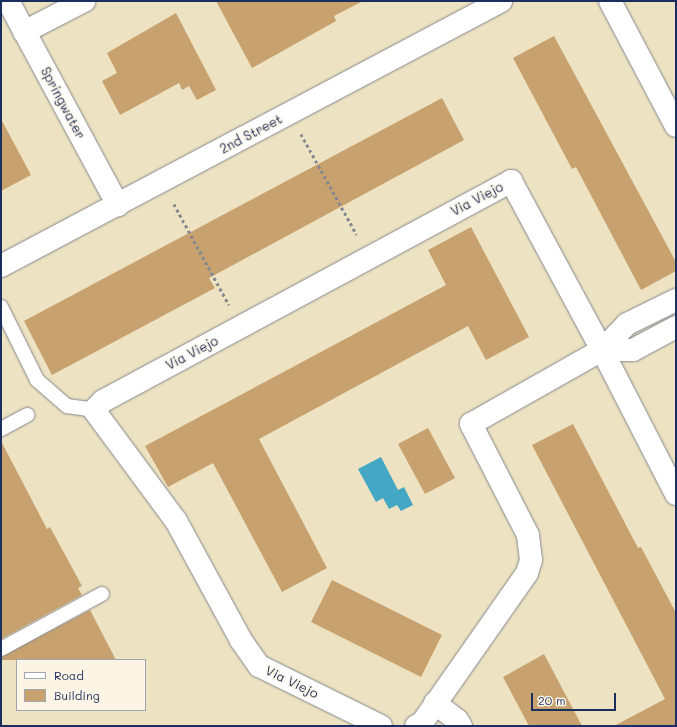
<!DOCTYPE html>
<html>
<head>
<meta charset="utf-8">
<style>
  body { margin:0 }
  #map { position:relative; width:677px; height:727px; overflow:hidden; background:#ede2c1; font-family:Mali,sans-serif }
  div>[style] { position:absolute }
  [style*='--x'] { left:calc(var(--x)*1px); top:calc(var(--y)*1px); width:calc(var(--w)*1px); rotate:calc(var(--a)*1deg) }
  .water>* { inset:0; background:#44a8c4 }
  .building>* { inset:0; background:#c7a26f }
  .path>* { height:2.5px; margin-top:-1.25px; transform-origin:0; background:repeating-linear-gradient(90deg,#848890 0 3px,transparent 0 6px) }
  .roads { filter:drop-shadow(0 0 1px #848890) drop-shadow(0 0 1px #848890) }
  .lane>* { height:14px; margin:-7px; padding:0 7px; transform-origin:7px; border-radius:7px; background:#fff }
  .street>* { height:22px; margin:-11px; padding:0 11px; transform-origin:11px; border-radius:11px; background:#fff }
  span { translate:-50% -50%; white-space:nowrap; text-align:center; line-height:1.15; -webkit-text-stroke:3px #fcf5e5; paint-order:stroke }
  .street-label { font-size:13px; color:#1b2f5e }
  .frame { position:absolute; inset:0; border:2px solid #1b2f5e; pointer-events:none }
  .legend { position:absolute; left:16px; top:659px; width:130px; height:52px; box-sizing:border-box; background:#fcf5e5; border:1px solid #a2a6af; margin:0; padding:5px 7px; list-style:none; font-size:12px; color:#1b2f5e }
  .legend li { display:flex; align-items:center; gap:8px; height:20px }
  .legend b { width:20px; border:1px solid #a2a6af }
  .scale { position:absolute; left:531px; top:693px; width:85px; height:18px; box-sizing:border-box; border:2px solid #1b2f5e; border-top:0; padding-left:5px; font-size:12px; line-height:14px; white-space:nowrap; color:#1b2f5e; -webkit-text-stroke:3px #fcf5e5; paint-order:stroke }
</style>
</head>
<body>
<div id="map">
  <div class="water">
    <div style="clip-path:polygon(381px 457px,398px 490px,404px 487px,413px 505px,401px 511px,397px 505px,389px 509px,383px 498px,376px 502px,358px 469px)"></div>
  </div>
  <div class="building">
    <div style="clip-path:polygon(216px 1px,363px 1px,334px 16px,336px 21px,252px 68px)"></div>
    <div style="clip-path:polygon(176px 13px,216px 90px,197px 100px,189px 86px,182px 90px,179px 83px,120px 115px,102px 81px,117px 73px,107px 53px)"></div>
    <div style="clip-path:polygon(554px 36px,676px 262px,676px 271px,641px 290px,576px 167px,572px 169px,513px 58px)"></div>
    <div style="clip-path:polygon(442px 98px,464px 140px,209px 278px,215px 288px,52px 375px,24px 321px)"></div>
    <div style="clip-path:polygon(1px 119px,31px 175px,1px 191px)"></div>
    <div style="clip-path:polygon(471px 227px,529px 337px,486px 360px,468px 326px,259px 439px,327px 568px,282px 592px,213px 463px,168px 487px,145px 446px,446px 285px,428px 250px)"></div>
    <div style="clip-path:polygon(573px 424px,638px 548px,641px 547px,676px 613px,676px 726px,614px 726px,665px 699px,532px 445px)"></div>
    <div style="clip-path:polygon(428px 428px,455px 478px,425px 494px,398px 444px)"></div>
    <div style="clip-path:polygon(1px 441px,47px 529px,50px 527px,82px 586px,78px 588px,82px 595px,1px 639px)"></div>
    <div style="clip-path:polygon(332px 580px,442px 635px,421px 677px,311px 622px)"></div>
    <div style="clip-path:polygon(90px 610px,116px 660px,1px 660px,1px 657px)"></div>
    <div style="clip-path:polygon(544px 654px,582px 726px,529px 726px,503px 677px)"></div>
  </div>
  <div class="path">
    <div style="--x:301;--y:134;--w:115;--a:61"></div>
    <div style="--x:174;--y:204;--w:115;--a:61.4"></div>
  </div>
  <div class="roads">
    <div class="lane">
      <div style="--x:1;--y:307;--w:81;--a:63.7"></div>
      <div style="--x:37;--y:380;--w:40;--a:41"></div>
      <div style="--x:67;--y:406;--w:27;--a:8"></div>
      <div style="--x:1;--y:429;--w:30;--a:-28"></div>
      <div style="--x:1;--y:649;--w:115;--a:-28.6"></div>
    </div>
    <div class="street">
      <div style="--x:8;--y:1;--w:232;--a:61.7"></div>
      <div style="--x:610;--y:1;--w:141;--a:62.2"></div>
      <div style="--x:24;--y:32;--w:68;--a:-27.3"></div>
      <div style="--x:1;--y:266;--w:566;--a:-27.92"></div>
      <div style="--x:602;--y:350;--w:31;--a:0"></div>
      <div style="--x:633;--y:350;--w:49;--a:-28.1"></div>
      <div style="--x:435;--y:703;--w:28;--a:38"></div>
      <div style="--x:457;--y:720;--w:7;--a:56"></div>
      <div style="--x:381;--y:726;--w:136;--a:-153.8"></div>
      <div style="--x:259;--y:666;--w:32;--a:-125"></div>
      <div style="--x:241;--y:640;--w:136;--a:-118.6"></div>
      <div style="--x:176;--y:521;--w:138;--a:-126.5"></div>
      <div style="--x:94;--y:410;--w:13;--a:-45"></div>
      <div style="--x:103;--y:401;--w:464;--a:-28.3"></div>
      <div style="--x:511;--y:181;--w:192;--a:61.7"></div>
      <div style="--x:602;--y:350;--w:162;--a:62.8"></div>
      <div style="--x:416;--y:726;--w:7;--a:-27"></div>
      <div style="--x:422;--y:723;--w:183;--a:-55"></div>
      <div style="--x:527;--y:573;--w:14;--a:-73"></div>
      <div style="--x:531;--y:560;--w:25;--a:-97"></div>
      <div style="--x:528;--y:535;--w:125;--a:-117.2"></div>
      <div style="--x:471;--y:424;--w:150;--a:-29.5"></div>
      <div style="--x:602;--y:350;--w:36;--a:-46"></div>
      <div style="--x:627;--y:324;--w:55;--a:-26.1"></div>
    </div>
  </div>
  <div class="street-label">
    <span style="left:63px;top:103px;rotate:62deg">Springwater</span>
    <span style="left:251px;top:134px;rotate:-28deg">2nd Street</span>
    <span style="left:477px;top:199px;rotate:-28deg">Via Viejo</span>
    <span style="left:192px;top:353px;rotate:-28deg">Via Viejo</span>
    <span style="left:292px;top:682px;rotate:26deg">Via Viejo</span>
  </div>
  <div class="frame"></div>
  <ul class="legend">
  <li><b style="height:5px;background:#fff"></b>Road</li>
  <li><b style="height:11px;background:#c7a26f"></b>Building</li>
  </ul>
  <div class="scale">20 m</div>
</div>
</body>
</html>
